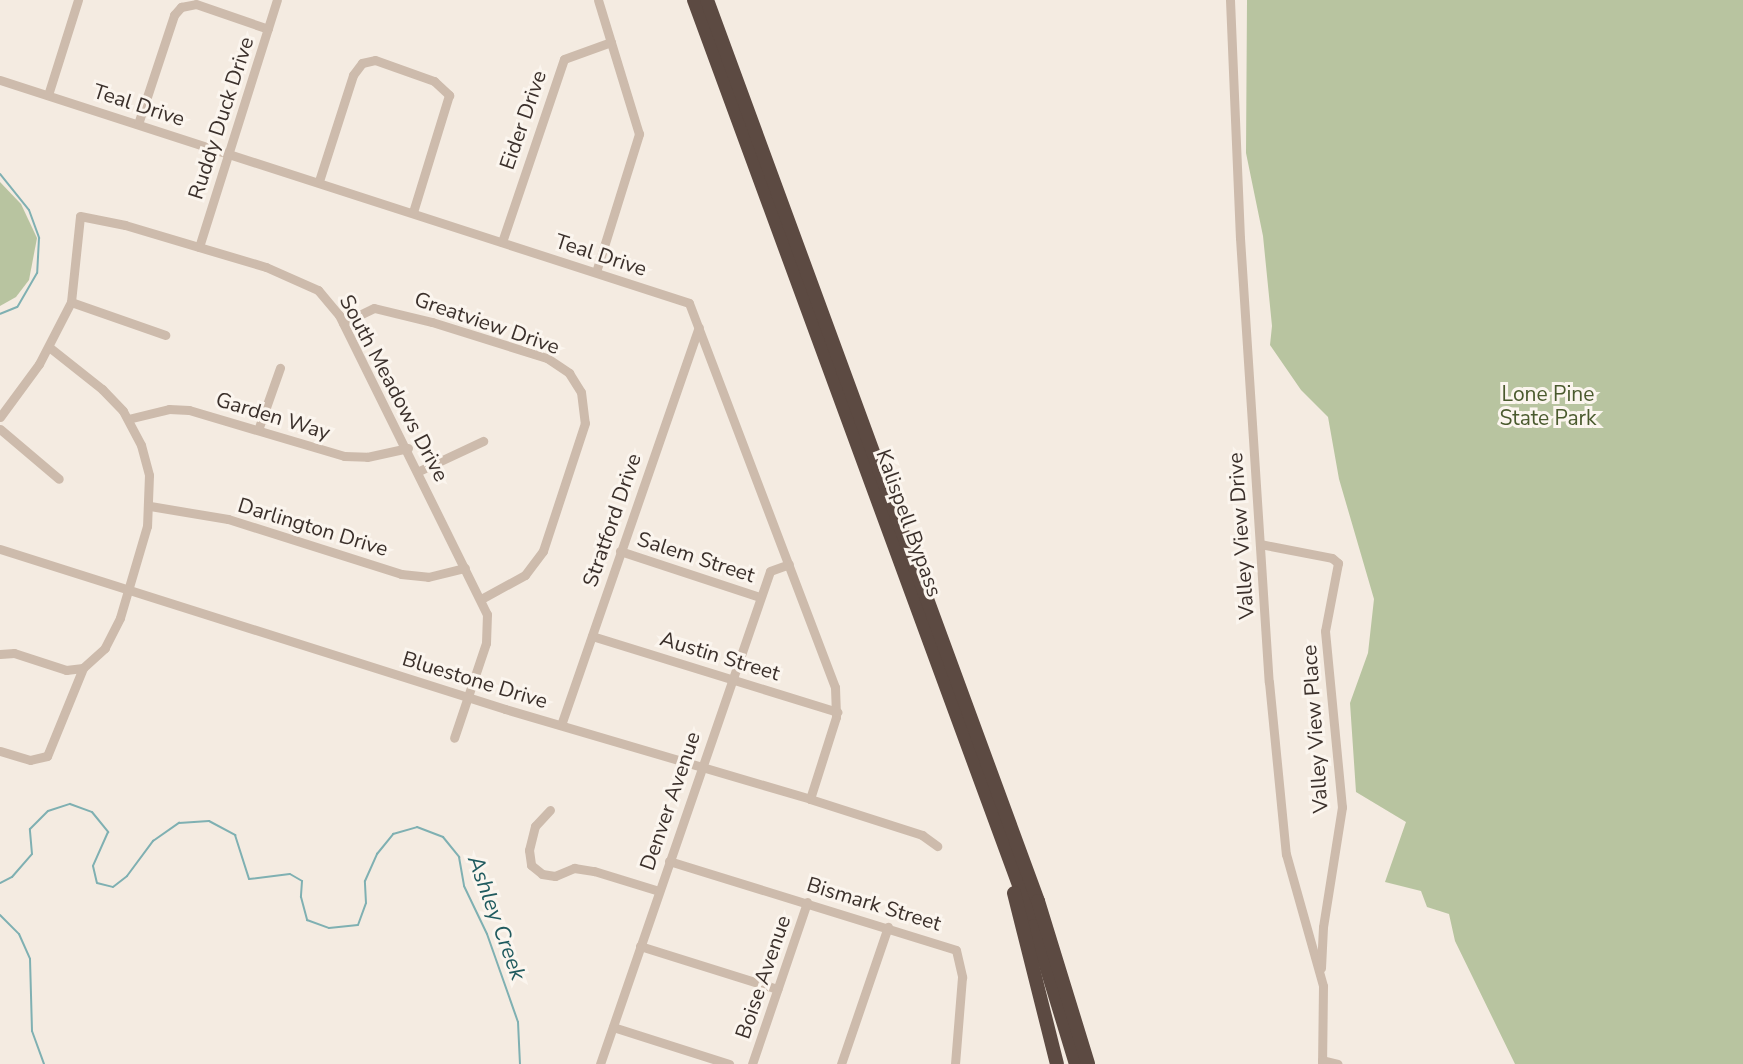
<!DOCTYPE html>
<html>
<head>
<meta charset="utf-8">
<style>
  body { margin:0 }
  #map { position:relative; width:1743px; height:1064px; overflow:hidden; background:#f4ebe1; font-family:"Nunito Sans",sans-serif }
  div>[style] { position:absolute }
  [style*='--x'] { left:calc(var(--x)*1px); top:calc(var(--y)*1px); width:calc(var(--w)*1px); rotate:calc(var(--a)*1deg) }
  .green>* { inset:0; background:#b8c4a0 }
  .stream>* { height:2px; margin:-1px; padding:0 1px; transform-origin:1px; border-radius:1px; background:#7fb0b2 }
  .minor>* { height:9px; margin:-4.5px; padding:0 4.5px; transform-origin:4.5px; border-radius:4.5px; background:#cdbbac }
  .highway>* { height:14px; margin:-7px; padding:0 7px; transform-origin:7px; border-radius:7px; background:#5c4a42 }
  span { translate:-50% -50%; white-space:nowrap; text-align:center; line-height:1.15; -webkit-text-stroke:6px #fbf5ee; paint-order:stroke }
  .street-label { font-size:21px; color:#3b302b }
  .park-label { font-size:21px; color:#4a5a2e }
  .water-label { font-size:22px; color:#1f5a5e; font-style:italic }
</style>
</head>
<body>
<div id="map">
  <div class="green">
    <div style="clip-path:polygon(1247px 0,1743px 0,1743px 1064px,1515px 1064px,1455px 941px,1449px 914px,1427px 907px,1421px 891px,1385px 882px,1406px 822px,1356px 792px,1350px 703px,1368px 653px,1374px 599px,1339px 479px,1328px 417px,1301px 390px,1270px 345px,1272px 326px,1263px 236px,1246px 153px)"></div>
    <div style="clip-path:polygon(0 182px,21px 204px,37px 238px,29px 280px,16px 297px,0 306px)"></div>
  </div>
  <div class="stream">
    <div style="--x:0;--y:174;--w:46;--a:51.1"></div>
    <div style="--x:29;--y:210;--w:30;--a:70"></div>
    <div style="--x:39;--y:238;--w:35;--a:93"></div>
    <div style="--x:37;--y:273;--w:39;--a:120"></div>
    <div style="--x:17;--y:307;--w:18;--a:158"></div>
    <div style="--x:0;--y:883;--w:13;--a:-27"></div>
    <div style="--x:12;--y:877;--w:30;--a:-49"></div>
    <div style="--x:32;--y:854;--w:25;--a:-95"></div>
    <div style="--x:30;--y:829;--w:25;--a:-45"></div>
    <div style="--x:48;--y:811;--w:23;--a:-18"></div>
    <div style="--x:70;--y:804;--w:23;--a:20"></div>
    <div style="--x:92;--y:812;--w:26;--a:51"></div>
    <div style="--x:108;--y:832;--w:37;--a:114"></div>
    <div style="--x:93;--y:866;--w:17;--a:77"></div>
    <div style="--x:97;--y:883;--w:16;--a:14"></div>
    <div style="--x:113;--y:887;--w:18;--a:-38"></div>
    <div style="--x:127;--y:876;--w:44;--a:-53.4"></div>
    <div style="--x:153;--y:841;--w:32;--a:-35"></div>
    <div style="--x:179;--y:823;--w:30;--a:-4"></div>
    <div style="--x:209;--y:821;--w:30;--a:28"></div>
    <div style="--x:235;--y:835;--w:46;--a:72.3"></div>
    <div style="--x:249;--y:879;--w:41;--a:-7"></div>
    <div style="--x:290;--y:874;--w:14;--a:30"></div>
    <div style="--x:302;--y:881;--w:16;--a:94"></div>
    <div style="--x:301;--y:897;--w:24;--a:75"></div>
    <div style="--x:307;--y:920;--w:23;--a:20"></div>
    <div style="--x:329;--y:928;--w:29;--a:-6"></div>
    <div style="--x:358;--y:925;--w:23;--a:-70"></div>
    <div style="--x:366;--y:903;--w:22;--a:-93"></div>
    <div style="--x:365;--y:881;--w:30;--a:-66"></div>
    <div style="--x:377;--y:854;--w:26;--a:-51"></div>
    <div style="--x:393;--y:834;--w:25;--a:-16"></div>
    <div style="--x:417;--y:827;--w:28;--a:21"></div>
    <div style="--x:443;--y:837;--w:26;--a:51"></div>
    <div style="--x:459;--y:857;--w:29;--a:80"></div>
    <div style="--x:464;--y:886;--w:53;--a:64.4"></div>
    <div style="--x:487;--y:934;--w:93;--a:70.6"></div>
    <div style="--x:518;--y:1022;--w:42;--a:87.3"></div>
    <div style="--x:0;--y:915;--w:27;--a:45"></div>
    <div style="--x:19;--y:934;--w:27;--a:66"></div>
    <div style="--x:30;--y:959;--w:72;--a:88.4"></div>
    <div style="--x:32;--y:1031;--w:35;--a:70"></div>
  </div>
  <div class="minor">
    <div style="--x:1230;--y:0;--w:238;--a:87.6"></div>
    <div style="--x:1240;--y:238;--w:445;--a:86.3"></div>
    <div style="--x:1269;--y:682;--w:173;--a:84.4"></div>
    <div style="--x:1286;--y:854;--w:137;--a:74.3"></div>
    <div style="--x:1323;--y:986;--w:78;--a:90.7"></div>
    <div style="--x:0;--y:80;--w:724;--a:17.93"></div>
    <div style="--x:689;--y:303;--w:411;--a:69.2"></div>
    <div style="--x:835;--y:687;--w:30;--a:88"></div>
    <div style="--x:836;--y:717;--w:86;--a:107.6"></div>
    <div style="--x:48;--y:95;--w:100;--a:-72.5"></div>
    <div style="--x:138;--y:124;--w:115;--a:-71.7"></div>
    <div style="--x:174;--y:15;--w:11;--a:-49"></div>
    <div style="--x:181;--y:7;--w:15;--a:-11"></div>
    <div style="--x:196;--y:4;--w:76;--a:19.1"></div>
    <div style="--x:319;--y:181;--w:111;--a:-72.2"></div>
    <div style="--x:353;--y:75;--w:15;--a:-53"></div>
    <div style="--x:362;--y:63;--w:13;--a:-13"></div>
    <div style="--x:375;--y:60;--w:63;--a:19.6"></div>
    <div style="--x:434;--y:81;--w:21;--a:43"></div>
    <div style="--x:449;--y:95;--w:122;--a:107.1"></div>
    <div style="--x:502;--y:242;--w:193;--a:-71.3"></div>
    <div style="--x:564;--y:59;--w:50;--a:-19.9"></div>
    <div style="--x:199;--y:247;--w:259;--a:-72.5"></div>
    <div style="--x:596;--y:272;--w:145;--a:-72.7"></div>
    <div style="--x:639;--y:134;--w:140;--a:-107"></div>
    <div style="--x:71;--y:302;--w:100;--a:19.3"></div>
    <div style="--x:343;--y:323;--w:34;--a:-26"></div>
    <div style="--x:374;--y:308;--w:60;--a:13.6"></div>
    <div style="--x:432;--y:322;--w:121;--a:17.4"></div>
    <div style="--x:547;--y:358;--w:27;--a:34"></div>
    <div style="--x:569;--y:373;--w:22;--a:58"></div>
    <div style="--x:581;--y:392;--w:31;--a:83"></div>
    <div style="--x:585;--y:423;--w:135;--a:108.2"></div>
    <div style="--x:543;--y:551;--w:30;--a:127"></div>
    <div style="--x:525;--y:575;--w:50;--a:151.4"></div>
    <div style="--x:49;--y:347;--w:68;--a:38.4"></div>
    <div style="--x:102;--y:389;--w:30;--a:46"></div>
    <div style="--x:123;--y:411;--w:38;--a:62"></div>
    <div style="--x:141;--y:445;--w:31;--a:75"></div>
    <div style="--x:149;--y:475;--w:51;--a:92.2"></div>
    <div style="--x:147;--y:526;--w:96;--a:106.4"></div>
    <div style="--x:120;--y:618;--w:34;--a:117"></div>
    <div style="--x:105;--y:648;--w:30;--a:138"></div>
    <div style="--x:0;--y:417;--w:66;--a:-53.7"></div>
    <div style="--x:39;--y:364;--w:70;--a:-62.7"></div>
    <div style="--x:71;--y:302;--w:86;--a:-84"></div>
    <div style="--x:80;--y:216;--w:46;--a:11.3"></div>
    <div style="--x:125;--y:225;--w:147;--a:16.6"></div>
    <div style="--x:266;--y:267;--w:57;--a:23.9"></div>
    <div style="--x:318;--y:290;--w:33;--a:50"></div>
    <div style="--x:339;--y:315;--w:334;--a:63.7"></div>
    <div style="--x:487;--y:614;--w:29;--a:92"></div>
    <div style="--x:486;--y:643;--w:100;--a:108.6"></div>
    <div style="--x:128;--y:419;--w:42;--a:-13.7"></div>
    <div style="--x:169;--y:409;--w:20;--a:3"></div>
    <div style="--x:189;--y:410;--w:162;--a:16.5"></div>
    <div style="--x:344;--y:456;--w:23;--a:2"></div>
    <div style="--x:367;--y:457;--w:42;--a:-12.4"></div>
    <div style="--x:0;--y:429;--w:77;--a:40.3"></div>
    <div style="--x:258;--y:430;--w:66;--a:-70.5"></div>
    <div style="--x:419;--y:471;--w:71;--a:-25.1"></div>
    <div style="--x:150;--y:506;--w:79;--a:9.5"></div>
    <div style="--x:228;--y:519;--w:182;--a:17.6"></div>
    <div style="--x:401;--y:574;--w:27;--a:6"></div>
    <div style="--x:428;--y:577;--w:38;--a:-14"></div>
    <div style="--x:1260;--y:544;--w:73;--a:11"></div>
    <div style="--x:1332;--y:558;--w:8;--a:40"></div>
    <div style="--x:1338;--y:563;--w:69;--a:100.8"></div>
    <div style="--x:1325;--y:631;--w:177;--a:84.5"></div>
    <div style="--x:1342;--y:807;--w:121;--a:99"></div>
    <div style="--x:1323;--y:927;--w:41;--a:92.8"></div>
    <div style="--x:0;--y:549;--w:530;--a:17.58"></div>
    <div style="--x:505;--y:709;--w:318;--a:16.4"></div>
    <div style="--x:810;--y:799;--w:118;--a:17.8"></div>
    <div style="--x:922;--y:835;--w:19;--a:36"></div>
    <div style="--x:620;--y:551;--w:147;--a:18.2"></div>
    <div style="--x:592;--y:636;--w:257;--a:17.2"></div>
    <div style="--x:0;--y:654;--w:14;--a:-4"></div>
    <div style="--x:14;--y:653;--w:55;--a:18.1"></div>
    <div style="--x:66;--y:670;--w:17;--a:-7"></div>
    <div style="--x:83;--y:668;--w:95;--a:112.2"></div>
    <div style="--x:47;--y:756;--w:17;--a:167"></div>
    <div style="--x:30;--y:760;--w:31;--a:-163"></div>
    <div style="--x:561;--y:725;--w:421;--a:-70.9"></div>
    <div style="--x:550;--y:810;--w:22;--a:133"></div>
    <div style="--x:535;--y:826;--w:25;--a:104"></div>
    <div style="--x:529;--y:850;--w:15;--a:82"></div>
    <div style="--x:531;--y:865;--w:14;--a:39"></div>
    <div style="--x:542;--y:874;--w:13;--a:9"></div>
    <div style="--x:555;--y:876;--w:21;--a:-23"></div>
    <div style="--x:574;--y:868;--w:20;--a:9"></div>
    <div style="--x:594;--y:871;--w:68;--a:17.1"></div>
    <div style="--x:669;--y:861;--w:300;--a:17.2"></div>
    <div style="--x:956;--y:950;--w:28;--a:77"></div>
    <div style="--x:962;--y:977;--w:87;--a:94.6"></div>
    <div style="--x:640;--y:946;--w:144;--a:17.4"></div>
    <div style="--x:613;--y:1027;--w:122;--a:17.7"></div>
    <div style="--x:1322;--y:1060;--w:16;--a:14"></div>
    <div style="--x:600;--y:1064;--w:521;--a:-70.97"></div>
    <div style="--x:770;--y:571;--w:20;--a:-20"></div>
    <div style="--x:752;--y:1064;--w:171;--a:-71.2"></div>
    <div style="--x:841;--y:1064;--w:145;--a:-71.1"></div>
  </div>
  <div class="highway">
    <div style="--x:694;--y:0;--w:986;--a:69.84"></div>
    <div style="--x:1034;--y:926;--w:144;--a:73.1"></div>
    <div style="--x:707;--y:0;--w:960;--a:69.83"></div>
    <div style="--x:1038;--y:901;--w:170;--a:72.9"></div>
    <div style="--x:1014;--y:893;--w:176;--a:75.9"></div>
  </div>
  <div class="street-label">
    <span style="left:139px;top:105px;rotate:18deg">Teal Drive</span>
    <span style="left:221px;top:118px;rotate:-72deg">Ruddy Duck Drive</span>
    <span style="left:523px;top:120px;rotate:-71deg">Eider Drive</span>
    <span style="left:601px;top:255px;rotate:18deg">Teal Drive</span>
    <span style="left:487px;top:323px;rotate:19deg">Greatview Drive</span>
    <span style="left:394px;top:388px;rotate:62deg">South Meadows Drive</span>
    <span style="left:273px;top:416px;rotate:17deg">Garden Way</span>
    <span style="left:612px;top:520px;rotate:-71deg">Stratford Drive</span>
    <span style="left:909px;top:523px;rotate:70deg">Kalispell Bypass</span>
    <span style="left:313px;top:527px;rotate:17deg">Darlington Drive</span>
    <span style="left:1241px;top:536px;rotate:-94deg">Valley View Drive</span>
    <span style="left:696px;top:557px;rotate:18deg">Salem Street</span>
    <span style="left:720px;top:656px;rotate:17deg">Austin Street</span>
    <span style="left:475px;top:680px;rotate:17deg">Bluestone Drive</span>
    <span style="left:1315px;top:729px;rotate:-94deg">Valley View Place</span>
    <span style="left:670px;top:801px;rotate:-71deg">Denver Avenue</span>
    <span style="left:874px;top:904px;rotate:17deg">Bismark Street</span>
    <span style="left:763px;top:977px;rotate:-71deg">Boise Avenue</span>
  </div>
  <div class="park-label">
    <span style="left:1548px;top:406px">Lone Pine<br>State Park</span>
  </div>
  <div class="water-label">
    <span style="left:496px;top:918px;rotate:70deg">Ashley Creek</span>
  </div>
</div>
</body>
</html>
